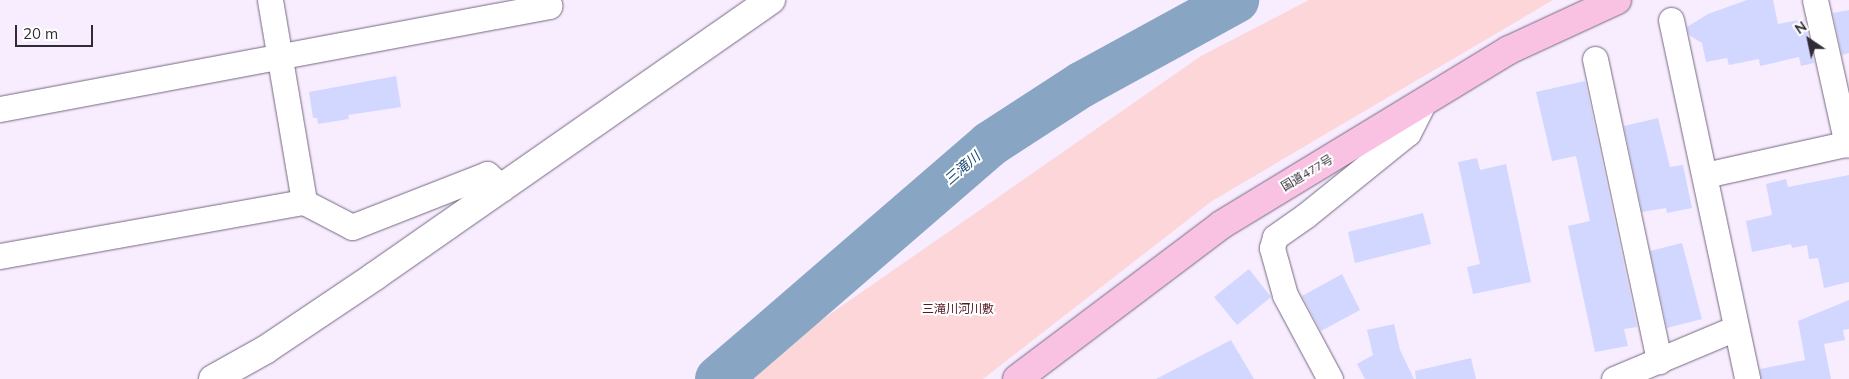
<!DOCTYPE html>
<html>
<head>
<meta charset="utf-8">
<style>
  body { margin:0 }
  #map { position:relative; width:1849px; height:379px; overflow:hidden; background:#f7edfe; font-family:Mulish,"Noto Sans JP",sans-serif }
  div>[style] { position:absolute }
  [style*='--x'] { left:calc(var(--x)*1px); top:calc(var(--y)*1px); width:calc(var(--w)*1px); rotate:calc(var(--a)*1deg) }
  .green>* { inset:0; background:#fcd6d8 }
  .river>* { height:46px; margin:-23px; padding:0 23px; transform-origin:23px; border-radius:23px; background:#88a6c3 }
  .building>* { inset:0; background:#d2d7ff }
  .roads { filter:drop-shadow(0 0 1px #766780) drop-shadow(0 0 1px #766780) }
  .street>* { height:25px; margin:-12.5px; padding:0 12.5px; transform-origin:12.5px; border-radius:12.5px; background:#fff }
  .secondary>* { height:28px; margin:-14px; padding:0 14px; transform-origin:14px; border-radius:14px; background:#fff }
  .highway>* { height:28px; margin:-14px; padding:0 14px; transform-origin:14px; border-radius:14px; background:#fac2e2 }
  span { translate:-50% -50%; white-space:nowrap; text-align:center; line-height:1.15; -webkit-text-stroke:4px #fff; paint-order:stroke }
  .street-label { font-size:12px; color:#312b35 }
  .park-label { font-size:12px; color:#541b23 }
  .water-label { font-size:14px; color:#1c4a72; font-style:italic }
  .north { position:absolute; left:1784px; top:15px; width:50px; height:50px; -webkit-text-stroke:4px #fff; paint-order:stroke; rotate:326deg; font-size:14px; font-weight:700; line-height:20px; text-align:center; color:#312b35 }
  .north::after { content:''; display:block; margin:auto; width:18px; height:22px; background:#312b35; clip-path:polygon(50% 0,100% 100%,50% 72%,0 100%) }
  .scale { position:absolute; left:15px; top:25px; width:78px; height:22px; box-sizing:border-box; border:2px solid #312b35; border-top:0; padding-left:6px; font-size:15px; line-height:18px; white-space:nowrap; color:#312b35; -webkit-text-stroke:4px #fff; paint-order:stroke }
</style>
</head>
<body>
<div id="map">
  <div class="green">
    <div style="clip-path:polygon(1309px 0,1553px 0,1212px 201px,983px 379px,737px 379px,1201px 56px)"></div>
  </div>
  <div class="river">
    <div style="--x:718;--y:379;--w:359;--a:-40.8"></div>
    <div style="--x:990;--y:144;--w:108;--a:-33"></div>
    <div style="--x:1081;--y:85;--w:177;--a:-28.7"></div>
  </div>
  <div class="building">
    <div style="clip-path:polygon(1747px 0,1773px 0,1778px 24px,1804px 19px,1814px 63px,1801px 66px,1799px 57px,1760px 66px,1759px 59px,1729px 65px,1727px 58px,1706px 62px,1702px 43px,1689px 35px,1687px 27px,1708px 14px)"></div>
    <div style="clip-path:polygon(1849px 10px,1849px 53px,1842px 55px,1833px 13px)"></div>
    <div style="clip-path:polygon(396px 76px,401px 107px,348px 115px,349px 119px,318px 124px,317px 118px,313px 118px,309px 92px)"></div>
    <div style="clip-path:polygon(1585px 81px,1637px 327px,1624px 329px,1628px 346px,1595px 352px,1568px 226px,1590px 221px,1576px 156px,1552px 161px,1536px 92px)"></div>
    <div style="clip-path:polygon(1658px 118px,1670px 167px,1683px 165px,1692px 208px,1667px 213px,1666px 208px,1642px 212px,1624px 126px)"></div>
    <div style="clip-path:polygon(1477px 158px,1480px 170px,1506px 164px,1531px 282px,1473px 294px,1467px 267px,1480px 264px,1458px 162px)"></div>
    <div style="clip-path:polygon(1849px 175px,1849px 282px,1824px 288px,1818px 258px,1809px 259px,1807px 245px,1792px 248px,1791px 244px,1752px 252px,1746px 221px,1772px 215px,1766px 184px,1786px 179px,1788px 187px)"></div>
    <div style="clip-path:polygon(1423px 213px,1431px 244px,1355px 263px,1348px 232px)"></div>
    <div style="clip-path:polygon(1682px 243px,1702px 319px,1667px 328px,1650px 251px)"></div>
    <div style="clip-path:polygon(1249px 269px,1271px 297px,1237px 325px,1214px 297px)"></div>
    <div style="clip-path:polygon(1342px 274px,1360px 310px,1321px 331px,1302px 296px)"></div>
    <div style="clip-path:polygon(1849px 300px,1849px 329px,1843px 330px,1845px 340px,1824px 344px,1831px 379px,1761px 379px,1760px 369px,1805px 360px,1798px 321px)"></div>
    <div style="clip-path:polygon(1394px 324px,1400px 350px,1414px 379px,1365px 379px,1357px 364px,1373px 355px,1367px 330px)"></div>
    <div style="clip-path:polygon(1231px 340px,1254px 379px,1156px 379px)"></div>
    <div style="clip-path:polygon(1471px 358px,1476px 379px,1416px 379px,1415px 371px)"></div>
  </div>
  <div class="roads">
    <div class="street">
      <div style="--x:270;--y:0;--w:205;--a:80.4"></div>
      <div style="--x:1815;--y:0;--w:148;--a:77.5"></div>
      <div style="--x:1671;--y:20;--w:367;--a:78"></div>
      <div style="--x:1595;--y:59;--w:309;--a:78"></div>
      <div style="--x:0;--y:109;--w:559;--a:-10.63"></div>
      <div style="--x:549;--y:6;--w:6;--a:-99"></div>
      <div style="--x:1705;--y:175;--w:148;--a:-12.5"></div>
      <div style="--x:0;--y:256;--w:309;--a:-10.1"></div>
      <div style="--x:304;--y:202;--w:54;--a:27.5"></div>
      <div style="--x:352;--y:227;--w:145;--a:-21.4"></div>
      <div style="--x:487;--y:174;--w:21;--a:43"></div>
      <div style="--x:1330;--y:379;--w:95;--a:-118.2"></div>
      <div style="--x:1285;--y:295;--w:49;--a:-105.5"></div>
      <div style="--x:1272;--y:248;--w:11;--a:-75"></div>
      <div style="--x:1275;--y:237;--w:37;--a:-35"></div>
      <div style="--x:1305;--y:216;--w:132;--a:-38.9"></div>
      <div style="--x:1408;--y:133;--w:35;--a:-63"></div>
      <div style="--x:1614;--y:379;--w:132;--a:-22.7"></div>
    </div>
    <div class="secondary">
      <div style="--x:213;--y:379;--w:60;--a:-29.1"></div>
      <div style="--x:265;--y:350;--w:133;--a:-33.9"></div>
      <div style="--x:375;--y:276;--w:483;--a:-34.9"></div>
    </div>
    <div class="highway">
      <div style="--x:1017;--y:379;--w:256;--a:-37"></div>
      <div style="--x:1221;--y:225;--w:337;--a:-31.3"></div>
      <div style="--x:1509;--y:50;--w:119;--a:-24.8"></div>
    </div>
  </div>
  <div class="street-label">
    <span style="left:1307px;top:173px;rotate:-31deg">国道477号</span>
  </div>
  <div class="park-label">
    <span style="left:958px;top:309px">三滝川河川敷</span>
  </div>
  <div class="water-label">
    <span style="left:962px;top:168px;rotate:-41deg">三滝川</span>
  </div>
  <div class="north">N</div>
  <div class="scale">20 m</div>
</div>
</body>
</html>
